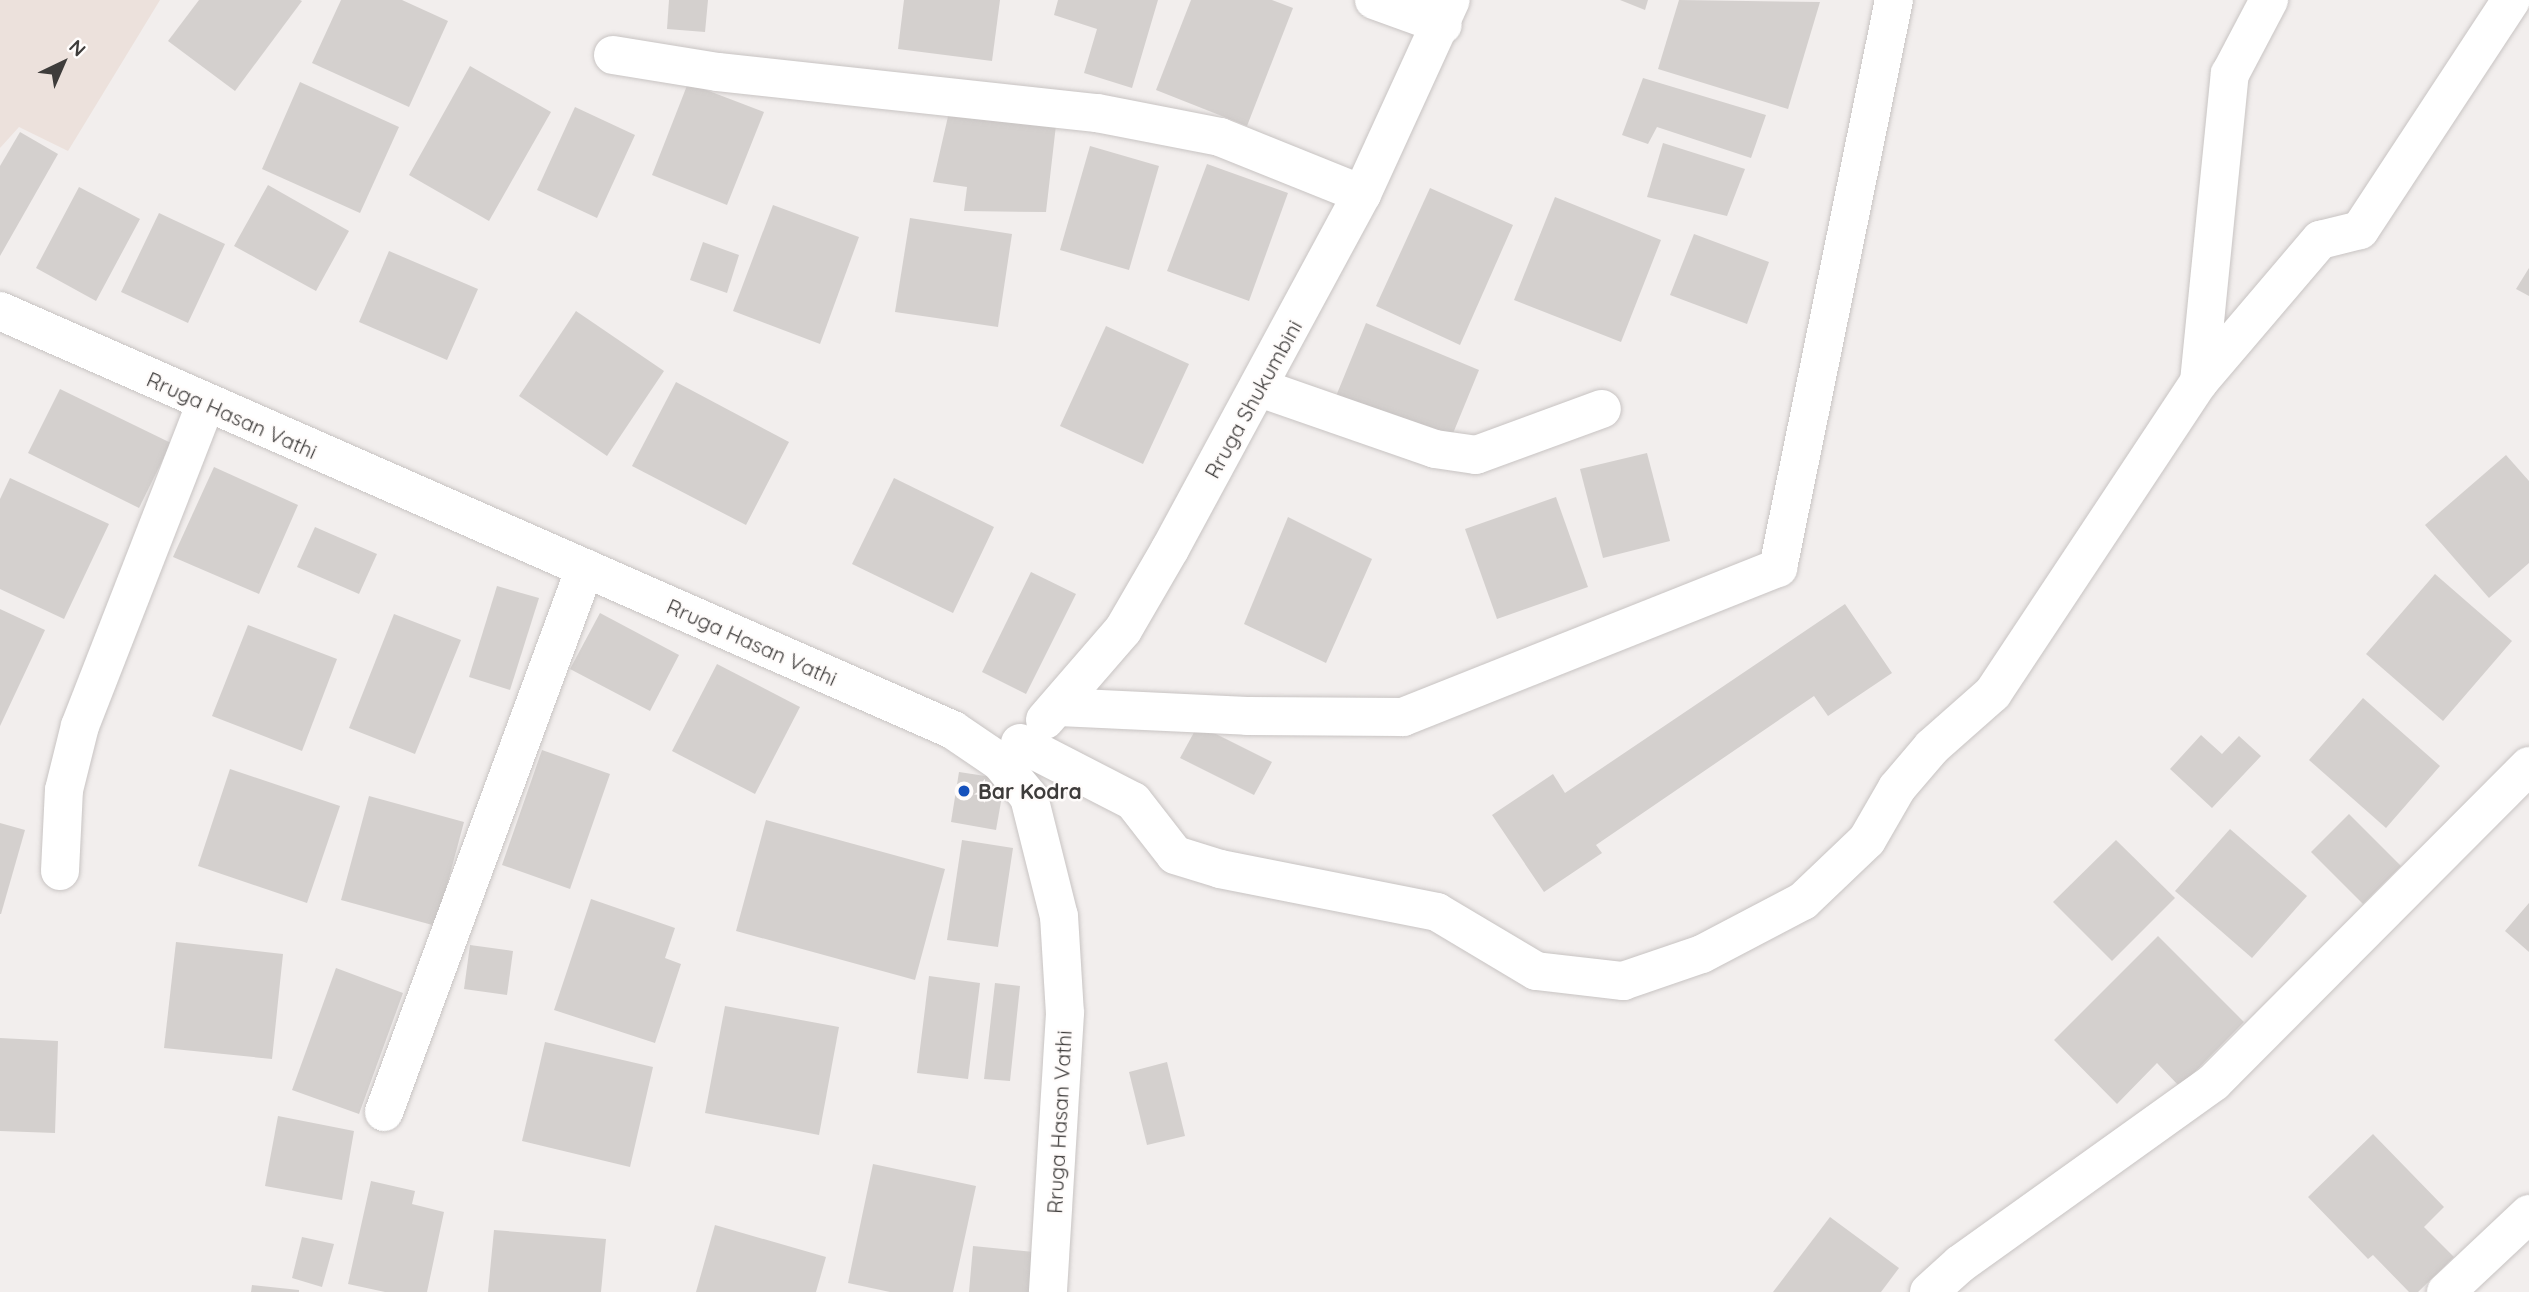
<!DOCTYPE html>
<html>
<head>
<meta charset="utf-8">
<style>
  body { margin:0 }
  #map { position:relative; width:2529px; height:1292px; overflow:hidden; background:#f2eeed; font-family:Quicksand,sans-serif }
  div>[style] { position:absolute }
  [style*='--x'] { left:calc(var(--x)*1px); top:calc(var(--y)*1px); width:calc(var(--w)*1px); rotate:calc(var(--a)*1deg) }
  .built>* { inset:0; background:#ece1dc }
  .building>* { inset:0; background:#d4d0ce }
  .roads { filter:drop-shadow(0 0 2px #c8c4c3) drop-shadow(0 0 2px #c8c4c3) }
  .minor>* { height:38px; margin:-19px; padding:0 19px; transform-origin:19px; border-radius:19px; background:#fff }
  .dots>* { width:19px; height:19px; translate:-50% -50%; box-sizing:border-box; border:4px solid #fffcfb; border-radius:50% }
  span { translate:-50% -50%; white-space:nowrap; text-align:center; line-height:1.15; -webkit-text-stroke:5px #fffcfb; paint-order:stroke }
  .street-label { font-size:21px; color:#3e3c3b }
  .poi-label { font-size:21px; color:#3e3c3b; font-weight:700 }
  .left { translate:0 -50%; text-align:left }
  .north { position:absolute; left:28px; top:28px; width:70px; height:70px; -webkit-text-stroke:5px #fffcfb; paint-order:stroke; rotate:44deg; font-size:19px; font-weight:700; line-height:28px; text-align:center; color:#3e3c3b }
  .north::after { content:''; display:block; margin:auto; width:24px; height:32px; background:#3e3c3b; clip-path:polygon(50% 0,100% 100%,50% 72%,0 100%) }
</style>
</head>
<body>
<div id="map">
  <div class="built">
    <div style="clip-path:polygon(0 0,160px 0,68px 151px,19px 127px,0 148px)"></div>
  </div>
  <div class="building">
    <div style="clip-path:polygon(199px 0,300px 0,302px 1px,235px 91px,168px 41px)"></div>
    <div style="clip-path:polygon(341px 0,402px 0,448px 21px,409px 107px,312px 63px)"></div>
    <div style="clip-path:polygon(669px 0,708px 0,705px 32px,667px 29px)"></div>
    <div style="clip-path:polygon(904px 0,1000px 0,992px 61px,898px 49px)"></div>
    <div style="clip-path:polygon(1058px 0,1158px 0,1132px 88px,1084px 73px,1097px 29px,1054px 15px)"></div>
    <div style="clip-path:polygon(1191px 0,1272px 0,1293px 8px,1247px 126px,1156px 90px)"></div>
    <div style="clip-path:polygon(1620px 0,1648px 0,1645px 10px)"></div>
    <div style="clip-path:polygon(1679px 0,1820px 2px,1788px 109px,1658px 69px)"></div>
    <div style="clip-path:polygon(470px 66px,551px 112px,489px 221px,409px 175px)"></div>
    <div style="clip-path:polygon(1643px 78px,1766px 115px,1751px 158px,1657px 127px,1648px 144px,1622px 135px)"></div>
    <div style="clip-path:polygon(300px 82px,399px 127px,360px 213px,262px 169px)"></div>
    <div style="clip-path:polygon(688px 83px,764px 112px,727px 205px,652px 175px)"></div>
    <div style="clip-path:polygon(575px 107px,635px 135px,597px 218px,537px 190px)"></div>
    <div style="clip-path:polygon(949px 112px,1056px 125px,1046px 212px,964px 211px,967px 187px,933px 182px)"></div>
    <div style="clip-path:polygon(20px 132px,58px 154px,0 256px,0 166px)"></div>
    <div style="clip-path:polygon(1663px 143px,1745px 169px,1727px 216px,1647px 197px)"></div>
    <div style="clip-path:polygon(1090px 146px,1159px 166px,1129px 270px,1060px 250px)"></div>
    <div style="clip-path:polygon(1207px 164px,1288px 193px,1249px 301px,1167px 271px)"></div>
    <div style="clip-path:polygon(268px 185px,349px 231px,316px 291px,234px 246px)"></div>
    <div style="clip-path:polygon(79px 187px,140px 219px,96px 301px,36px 268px)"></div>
    <div style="clip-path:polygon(1430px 188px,1513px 225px,1460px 345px,1376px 306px)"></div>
    <div style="clip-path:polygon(1555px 197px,1661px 240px,1621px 342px,1514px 300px)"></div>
    <div style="clip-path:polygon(773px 205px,859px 237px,820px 344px,733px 311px)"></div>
    <div style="clip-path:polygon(159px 213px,225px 244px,188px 323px,121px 292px)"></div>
    <div style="clip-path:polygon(910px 218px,1012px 234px,998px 327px,895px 312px)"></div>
    <div style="clip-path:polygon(1694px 234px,1769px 262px,1747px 324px,1670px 295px)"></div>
    <div style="clip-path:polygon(703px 242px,739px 255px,727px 293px,690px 280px)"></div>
    <div style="clip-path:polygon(389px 251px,478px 289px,447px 360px,359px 322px)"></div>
    <div style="clip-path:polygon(2529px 268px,2529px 296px,2516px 289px)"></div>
    <div style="clip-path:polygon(576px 311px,664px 371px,607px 456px,519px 396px)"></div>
    <div style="clip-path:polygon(1366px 323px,1479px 370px,1447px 448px,1334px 401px)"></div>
    <div style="clip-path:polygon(1106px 326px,1189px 364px,1143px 464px,1060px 426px)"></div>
    <div style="clip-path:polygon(676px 382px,789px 442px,746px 525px,632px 466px)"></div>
    <div style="clip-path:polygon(60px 389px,171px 443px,139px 508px,28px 453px)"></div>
    <div style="clip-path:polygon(1647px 453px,1670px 541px,1603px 558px,1580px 469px)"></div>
    <div style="clip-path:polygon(2506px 455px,2529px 481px,2529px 563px,2489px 598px,2425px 525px)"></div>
    <div style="clip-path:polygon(214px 467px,298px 505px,259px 594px,173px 557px)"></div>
    <div style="clip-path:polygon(10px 478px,109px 524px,64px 619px,0 589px,0 499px)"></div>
    <div style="clip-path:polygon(894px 478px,994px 527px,953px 613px,852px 564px)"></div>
    <div style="clip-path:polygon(1556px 497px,1588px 587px,1497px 619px,1465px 529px)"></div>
    <div style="clip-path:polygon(1288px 517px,1372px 559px,1326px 663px,1244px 624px)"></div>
    <div style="clip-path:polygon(315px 527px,377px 554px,359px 594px,297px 567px)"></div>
    <div style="clip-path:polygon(1031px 572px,1076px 594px,1026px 694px,982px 672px)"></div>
    <div style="clip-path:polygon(2435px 574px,2512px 641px,2443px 721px,2366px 654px)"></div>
    <div style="clip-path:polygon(497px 586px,539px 598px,510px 690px,469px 677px)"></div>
    <div style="clip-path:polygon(1845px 604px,1892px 673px,1828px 716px,1814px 696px,1596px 845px,1602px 853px,1544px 892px,1492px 815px,1553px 774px,1565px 793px)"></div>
    <div style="clip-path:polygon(0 609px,45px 630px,0 726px)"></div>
    <div style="clip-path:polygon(600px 613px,679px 655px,650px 711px,570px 669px)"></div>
    <div style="clip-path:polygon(394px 614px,461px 640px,415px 754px,349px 728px)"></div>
    <div style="clip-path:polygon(248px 625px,337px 659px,302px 751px,212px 716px)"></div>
    <div style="clip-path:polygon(717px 664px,800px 707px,755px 794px,672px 751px)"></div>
    <div style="clip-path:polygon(2363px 698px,2440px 766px,2386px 828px,2309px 760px)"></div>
    <div style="clip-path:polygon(1198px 725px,1272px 762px,1254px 795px,1180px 758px)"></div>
    <div style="clip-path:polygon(2201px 735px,2222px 754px,2239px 736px,2261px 756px,2212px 808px,2170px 769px)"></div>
    <div style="clip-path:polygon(542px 750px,610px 774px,570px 889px,502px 865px)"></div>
    <div style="clip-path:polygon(230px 769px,340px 806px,307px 903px,198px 866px)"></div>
    <div style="clip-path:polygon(959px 772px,1005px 779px,996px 830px,951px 822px)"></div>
    <div style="clip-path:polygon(369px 796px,464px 822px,436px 926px,341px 900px)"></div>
    <div style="clip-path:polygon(2349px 814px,2401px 866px,2363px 904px,2311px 852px)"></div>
    <div style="clip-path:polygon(766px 820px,945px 869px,915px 980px,736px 931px)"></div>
    <div style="clip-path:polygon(0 823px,25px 830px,1px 914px,0 914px)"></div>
    <div style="clip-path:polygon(2230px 829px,2307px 896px,2252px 958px,2175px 891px)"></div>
    <div style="clip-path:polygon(962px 840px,1013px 848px,998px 947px,947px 940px)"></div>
    <div style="clip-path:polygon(2116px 840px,2175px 898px,2112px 961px,2053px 902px)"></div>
    <div style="clip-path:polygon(591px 899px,675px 928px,665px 958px,681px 964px,655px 1043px,554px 1010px)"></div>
    <div style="clip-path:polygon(2529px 903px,2529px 952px,2505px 931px)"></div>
    <div style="clip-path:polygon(2158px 936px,2244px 1022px,2180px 1087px,2157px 1063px,2117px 1104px,2054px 1040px)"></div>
    <div style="clip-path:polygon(176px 942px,283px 954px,272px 1059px,164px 1048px)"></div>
    <div style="clip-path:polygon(470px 945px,513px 951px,507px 995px,464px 989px)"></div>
    <div style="clip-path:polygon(336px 968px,403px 993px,359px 1114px,292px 1090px)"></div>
    <div style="clip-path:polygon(929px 976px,980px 983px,968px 1079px,917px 1073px)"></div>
    <div style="clip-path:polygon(995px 983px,1020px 986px,1010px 1081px,984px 1079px)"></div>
    <div style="clip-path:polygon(725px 1006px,839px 1027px,819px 1135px,705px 1113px)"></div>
    <div style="clip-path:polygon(0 1038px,58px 1041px,55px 1133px,0 1131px)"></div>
    <div style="clip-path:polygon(545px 1042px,653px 1067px,630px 1167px,522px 1141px)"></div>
    <div style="clip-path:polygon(1167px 1062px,1185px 1136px,1147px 1145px,1129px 1072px)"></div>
    <div style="clip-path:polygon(278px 1116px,354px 1131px,342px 1200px,265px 1186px)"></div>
    <div style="clip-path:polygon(2373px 1134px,2444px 1207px,2424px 1227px,2454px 1257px,2418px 1292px,2409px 1292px,2373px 1255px,2368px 1259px,2308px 1197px)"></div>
    <div style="clip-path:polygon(873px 1164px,976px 1186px,953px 1292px,890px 1292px,848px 1283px)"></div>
    <div style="clip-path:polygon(371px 1181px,415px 1191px,412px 1204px,444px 1212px,427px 1292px,385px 1292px,348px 1284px)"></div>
    <div style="clip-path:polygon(1830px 1217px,1899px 1268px,1881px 1292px,1773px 1292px)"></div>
    <div style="clip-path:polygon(715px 1225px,826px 1257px,816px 1292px,696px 1292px)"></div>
    <div style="clip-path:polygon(494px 1230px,606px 1239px,601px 1292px,488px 1292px)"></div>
    <div style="clip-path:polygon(302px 1237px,334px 1244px,322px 1287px,292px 1278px)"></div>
    <div style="clip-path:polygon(973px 1246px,1034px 1252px,1030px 1292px,969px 1292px)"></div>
    <div style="clip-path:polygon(252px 1285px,299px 1290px,299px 1292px,251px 1292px)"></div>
  </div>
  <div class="roads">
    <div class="minor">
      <div style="--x:1374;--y:0;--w:73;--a:19.9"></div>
      <div style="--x:613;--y:55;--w:106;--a:9.2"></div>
      <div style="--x:718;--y:72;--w:381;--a:6.2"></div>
      <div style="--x:1097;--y:113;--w:125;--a:11"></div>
      <div style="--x:1220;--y:137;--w:153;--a:21.9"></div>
      <div style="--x:0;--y:311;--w:1041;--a:23.73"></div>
      <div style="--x:953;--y:730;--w:57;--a:34.2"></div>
      <div style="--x:1000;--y:762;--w:45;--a:50.4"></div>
      <div style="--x:1029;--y:797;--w:123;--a:75.9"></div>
      <div style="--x:1059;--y:916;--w:97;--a:86.5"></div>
      <div style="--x:1065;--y:1013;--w:280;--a:93.5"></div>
      <div style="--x:2199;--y:382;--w:187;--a:-49.6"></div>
      <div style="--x:2320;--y:240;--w:41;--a:-14"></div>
      <div style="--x:2360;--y:230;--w:275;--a:-56.7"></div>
      <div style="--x:1260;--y:388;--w:185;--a:19.2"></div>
      <div style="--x:1435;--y:449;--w:41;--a:8.3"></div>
      <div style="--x:1476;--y:455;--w:134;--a:-20.1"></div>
      <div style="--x:1059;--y:707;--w:188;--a:2.7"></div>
      <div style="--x:1247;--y:716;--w:156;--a:0.4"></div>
      <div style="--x:1403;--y:717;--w:404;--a:-21.7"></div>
      <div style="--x:1778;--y:568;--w:580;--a:-78.46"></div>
      <div style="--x:1045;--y:720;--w:119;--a:-49.1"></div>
      <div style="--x:1123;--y:630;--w:94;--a:-59.9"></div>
      <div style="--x:1170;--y:549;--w:404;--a:-61.6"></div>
      <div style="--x:1362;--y:194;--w:213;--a:-65.4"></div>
      <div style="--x:1020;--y:743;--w:127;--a:27.2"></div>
      <div style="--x:1133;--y:801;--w:68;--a:52.1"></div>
      <div style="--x:1175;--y:855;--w:47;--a:17.3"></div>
      <div style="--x:1220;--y:869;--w:221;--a:11.2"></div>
      <div style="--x:1437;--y:912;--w:115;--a:30.8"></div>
      <div style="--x:1536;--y:971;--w:88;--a:6.6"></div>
      <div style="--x:1623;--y:981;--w:83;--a:-18.9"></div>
      <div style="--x:1702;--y:954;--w:114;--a:-27.7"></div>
      <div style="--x:1803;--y:901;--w:88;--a:-43.6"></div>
      <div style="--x:1867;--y:840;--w:60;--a:-60"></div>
      <div style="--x:1897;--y:788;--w:54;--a:-49.5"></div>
      <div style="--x:1932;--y:747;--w:81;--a:-41.5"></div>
      <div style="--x:1993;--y:693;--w:373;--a:-56.5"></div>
      <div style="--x:2199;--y:382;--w:310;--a:-84.3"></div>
      <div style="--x:2230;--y:74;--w:84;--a:-62.2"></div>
      <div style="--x:60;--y:871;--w:81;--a:-87.2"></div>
      <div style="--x:64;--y:790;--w:66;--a:-76"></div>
      <div style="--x:80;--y:726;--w:347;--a:-68.7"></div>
      <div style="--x:384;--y:1112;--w:580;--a:-69.72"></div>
      <div style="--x:1929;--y:1292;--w:42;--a:-42.1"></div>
      <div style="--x:1960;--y:1264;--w:312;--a:-35.6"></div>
      <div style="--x:2214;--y:1082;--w:446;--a:-45.1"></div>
      <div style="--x:2446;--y:1292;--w:114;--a:-43.2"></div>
    </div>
  </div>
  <div class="dots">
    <div style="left:964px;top:791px;background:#1551bc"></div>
  </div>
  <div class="street-label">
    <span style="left:1253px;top:399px;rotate:-61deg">Rruga Shukumbini</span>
    <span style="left:232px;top:415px;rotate:24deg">Rruga Hasan Vathi</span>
    <span style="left:752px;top:642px;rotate:24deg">Rruga Hasan Vathi</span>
    <span style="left:1059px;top:1122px;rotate:-87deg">Rruga Hasan Vathi</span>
  </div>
  <div class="poi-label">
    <span class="left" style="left:978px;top:791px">Bar Kodra</span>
  </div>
  <div class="north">N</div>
</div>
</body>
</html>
